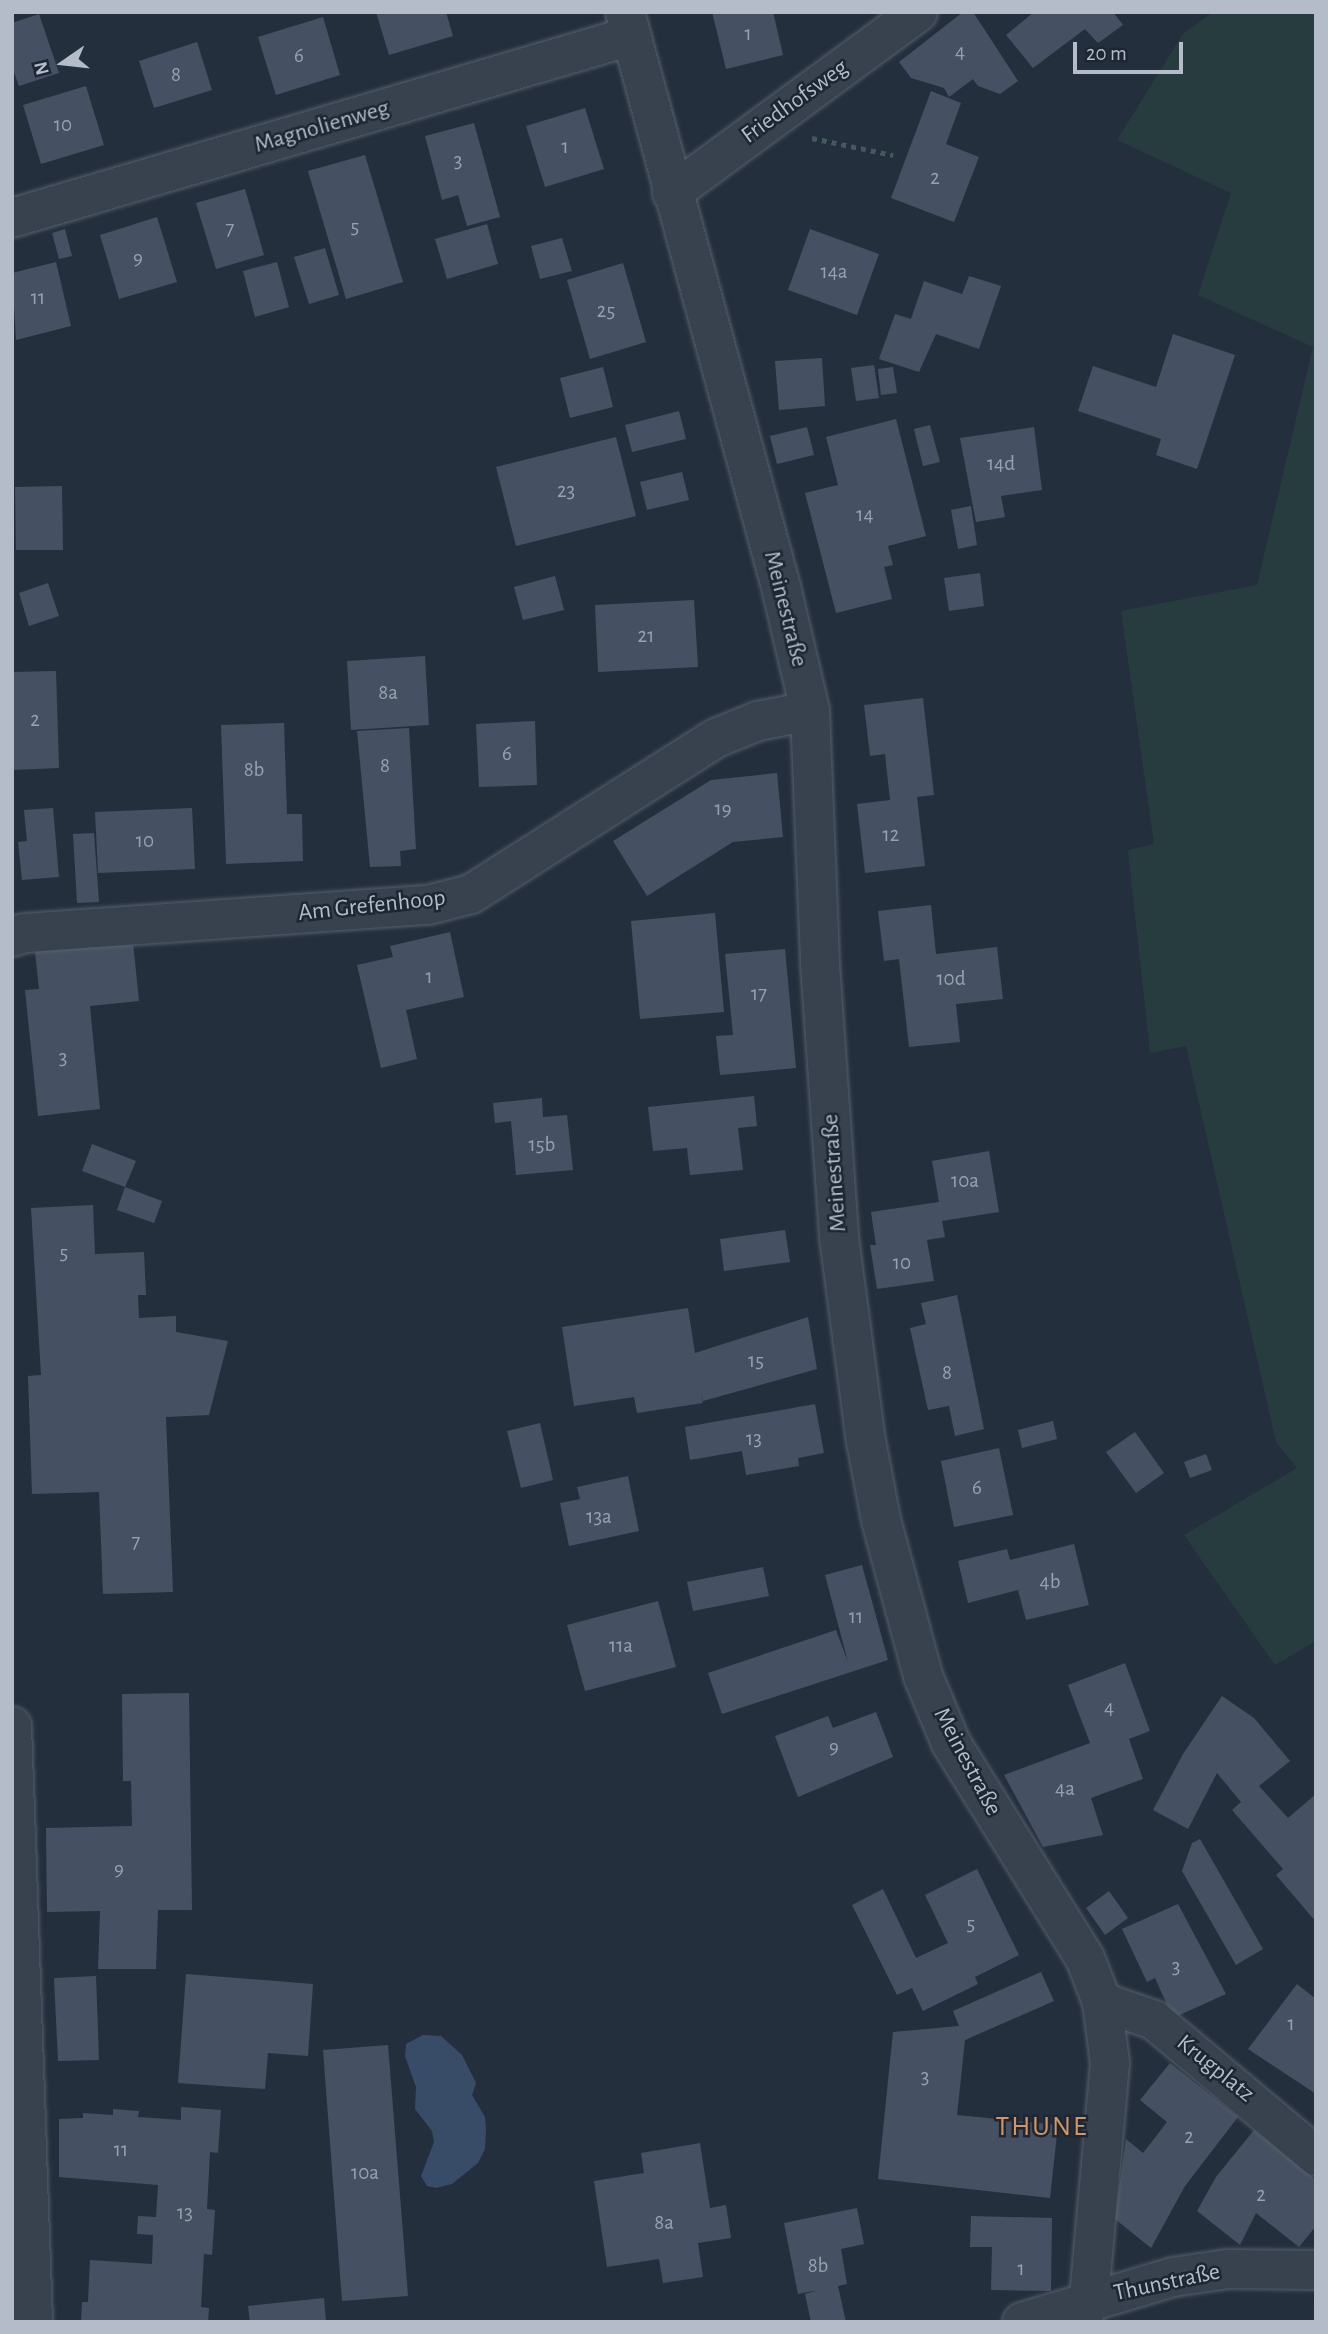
<!DOCTYPE html>
<html>
<head>
<meta charset="utf-8">
<style>
  body { margin:0 }
  #map { position:relative; width:1328px; height:2334px; overflow:hidden; background:#242f3e; font-family:"Alegreya Sans",sans-serif }
  div>[style] { position:absolute }
  [style*='--x'] { left:calc(var(--x)*1px); top:calc(var(--y)*1px); width:calc(var(--w)*1px); rotate:calc(var(--a)*1deg) }
  .green>* { inset:0; background:#263c3f }
  .water>* { inset:0; background:#394c67 }
  .building>* { inset:0; background:#455162 }
  .path>* { height:4.5px; margin-top:-2.25px; transform-origin:0; background:repeating-linear-gradient(90deg,#44595c 0 5px,transparent 0 10px) }
  .roads { filter:drop-shadow(0 0 2px #565f6c) drop-shadow(0 0 2px #565f6c) }
  .minor>* { height:38px; margin:-19px; padding:0 19px; transform-origin:19px; border-radius:19px; background:#38414e }
  span { translate:-50% -50%; white-space:nowrap; text-align:center; line-height:1.15; -webkit-text-stroke:5px #1d2633; paint-order:stroke }
  .number-label { font-size:21px; color:#98a1af }
  .number-label span { -webkit-text-stroke-width:0 }
  .street-label { font-size:24px; color:#b4bcc9 }
  .quarter-label { font-size:28px; color:#d59563; letter-spacing:2px }
  .frame { position:absolute; inset:0; border:14px solid #b4bcc9; pointer-events:none }
  .north { position:absolute; left:28px; top:28px; width:70px; height:70px; -webkit-text-stroke:5px #1d2633; paint-order:stroke; rotate:256deg; font-size:19px; font-weight:700; line-height:28px; text-align:center; color:#b4bcc9 }
  .north::after { content:''; display:block; margin:auto; width:24px; height:32px; background:#b4bcc9; clip-path:polygon(50% 0,100% 100%,50% 72%,0 100%) }
  .scale { position:absolute; left:1073px; top:42px; width:110px; height:32px; box-sizing:border-box; border:4px solid #b4bcc9; border-top:0; padding-left:9px; font-size:21px; line-height:24px; white-space:nowrap; color:#b4bcc9; -webkit-text-stroke:5px #1d2633; paint-order:stroke }
</style>
</head>
<body>
<div id="map">
  <div class="green">
    <div style="clip-path:polygon(1213px 12px,1316px 12px,1316px 1641px,1275px 1665px,1184px 1535px,1297px 1468px,1276px 1442px,1186px 1046px,1150px 1053px,1128px 850px,1154px 844px,1121px 611px,1257px 585px,1313px 347px,1198px 295px,1231px 193px,1117px 140px,1183px 34px)"></div>
  </div>
  <div class="water">
    <div style="clip-path:polygon(423px 2035px,441px 2036px,462px 2055px,476px 2083px,472px 2095px,485px 2117px,486px 2128px,485px 2149px,478px 2163px,452px 2184px,436px 2188px,427px 2186px,421px 2176px,434px 2142px,432px 2131px,415px 2109px,416px 2087px,405px 2056px,406px 2044px)"></div>
  </div>
  <div class="building">
    <div style="clip-path:polygon(376px 12px,446px 12px,453px 36px,389px 55px)"></div>
    <div style="clip-path:polygon(712px 12px,773px 12px,783px 55px,726px 69px)"></div>
    <div style="clip-path:polygon(963px 12px,973px 12px,1018px 81px,1000px 94px,978px 86px,973px 79px,949px 97px,944px 88px,911px 78px,899px 62px)"></div>
    <div style="clip-path:polygon(1034px 12px,1113px 12px,1123px 25px,1098px 43px,1085px 29px,1033px 68px,1006px 35px)"></div>
    <div style="clip-path:polygon(39px 14px,59px 73px,19px 86px,12px 67px,12px 23px)"></div>
    <div style="clip-path:polygon(323px 17px,340px 75px,276px 95px,258px 37px)"></div>
    <div style="clip-path:polygon(197px 42px,212px 90px,154px 108px,139px 61px)"></div>
    <div style="clip-path:polygon(86px 86px,104px 145px,41px 164px,23px 105px)"></div>
    <div style="clip-path:polygon(931px 91px,961px 103px,946px 144px,979px 157px,954px 222px,891px 198px)"></div>
    <div style="clip-path:polygon(585px 108px,604px 169px,545px 187px,526px 126px)"></div>
    <div style="clip-path:polygon(474px 123px,500px 217px,467px 226px,458px 195px,442px 200px,425px 136px)"></div>
    <div style="clip-path:polygon(365px 155px,403px 282px,346px 299px,308px 171px)"></div>
    <div style="clip-path:polygon(245px 189px,264px 255px,216px 269px,196px 203px)"></div>
    <div style="clip-path:polygon(157px 217px,177px 282px,119px 299px,100px 235px)"></div>
    <div style="clip-path:polygon(487px 224px,498px 264px,447px 279px,435px 239px)"></div>
    <div style="clip-path:polygon(65px 229px,72px 256px,59px 259px,52px 233px)"></div>
    <div style="clip-path:polygon(810px 229px,879px 254px,857px 315px,788px 290px)"></div>
    <div style="clip-path:polygon(562px 238px,572px 271px,540px 279px,531px 246px)"></div>
    <div style="clip-path:polygon(325px 248px,339px 295px,309px 304px,294px 257px)"></div>
    <div style="clip-path:polygon(56px 262px,71px 326px,16px 340px,12px 273px)"></div>
    <div style="clip-path:polygon(277px 262px,289px 307px,255px 317px,243px 271px)"></div>
    <div style="clip-path:polygon(623px 263px,646px 342px,590px 359px,567px 280px)"></div>
    <div style="clip-path:polygon(969px 276px,1001px 286px,979px 349px,936px 334px,919px 372px,879px 359px,895px 314px,911px 319px,924px 281px,962px 294px)"></div>
    <div style="clip-path:polygon(1173px 334px,1235px 355px,1197px 469px,1156px 455px,1161px 439px,1078px 411px,1093px 366px,1156px 387px)"></div>
    <div style="clip-path:polygon(822px 358px,825px 406px,779px 410px,775px 361px)"></div>
    <div style="clip-path:polygon(874px 365px,879px 398px,856px 401px,851px 368px)"></div>
    <div style="clip-path:polygon(603px 367px,613px 407px,570px 418px,560px 378px)"></div>
    <div style="clip-path:polygon(893px 367px,897px 393px,881px 395px,878px 369px)"></div>
    <div style="clip-path:polygon(679px 411px,686px 439px,632px 452px,625px 425px)"></div>
    <div style="clip-path:polygon(896px 419px,926px 536px,888px 546px,893px 565px,884px 567px,892px 599px,836px 613px,805px 493px,838px 485px,826px 437px)"></div>
    <div style="clip-path:polygon(930px 425px,940px 462px,923px 466px,914px 429px)"></div>
    <div style="clip-path:polygon(807px 427px,814px 455px,777px 464px,770px 436px)"></div>
    <div style="clip-path:polygon(1034px 427px,1042px 490px,1001px 496px,1005px 517px,976px 522px,960px 438px)"></div>
    <div style="clip-path:polygon(616px 437px,636px 516px,516px 546px,496px 467px)"></div>
    <div style="clip-path:polygon(682px 472px,689px 500px,647px 510px,640px 482px)"></div>
    <div style="clip-path:polygon(62px 486px,63px 550px,16px 550px,15px 487px)"></div>
    <div style="clip-path:polygon(971px 506px,977px 545px,958px 549px,951px 510px)"></div>
    <div style="clip-path:polygon(980px 573px,984px 606px,949px 611px,944px 578px)"></div>
    <div style="clip-path:polygon(555px 576px,564px 610px,523px 620px,514px 587px)"></div>
    <div style="clip-path:polygon(48px 583px,59px 616px,29px 626px,19px 593px)"></div>
    <div style="clip-path:polygon(694px 600px,698px 667px,598px 672px,595px 605px)"></div>
    <div style="clip-path:polygon(425px 656px,429px 725px,351px 730px,347px 661px)"></div>
    <div style="clip-path:polygon(56px 671px,59px 768px,12px 770px,12px 672px)"></div>
    <div style="clip-path:polygon(923px 698px,934px 795px,917px 797px,925px 866px,865px 873px,857px 804px,890px 800px,885px 754px,870px 756px,864px 705px)"></div>
    <div style="clip-path:polygon(535px 721px,537px 785px,479px 787px,476px 724px)"></div>
    <div style="clip-path:polygon(284px 723px,287px 814px,302px 814px,303px 861px,226px 864px,221px 725px)"></div>
    <div style="clip-path:polygon(409px 728px,416px 849px,400px 851px,401px 866px,370px 867px,357px 731px)"></div>
    <div style="clip-path:polygon(777px 773px,783px 837px,733px 842px,647px 896px,613px 841px,711px 780px)"></div>
    <div style="clip-path:polygon(53px 808px,59px 877px,22px 880px,18px 842px,27px 841px,24px 810px)"></div>
    <div style="clip-path:polygon(192px 808px,195px 869px,98px 873px,95px 812px)"></div>
    <div style="clip-path:polygon(94px 833px,99px 902px,77px 903px,73px 834px)"></div>
    <div style="clip-path:polygon(931px 905px,936px 954px,997px 947px,1003px 999px,956px 1004px,960px 1042px,909px 1047px,899px 959px,884px 961px,878px 911px)"></div>
    <div style="clip-path:polygon(715px 913px,724px 1012px,640px 1019px,631px 921px)"></div>
    <div style="clip-path:polygon(450px 932px,464px 997px,406px 1010px,417px 1059px,381px 1068px,357px 965px,393px 957px,390px 946px)"></div>
    <div style="clip-path:polygon(133px 942px,139px 1001px,90px 1006px,100px 1109px,38px 1116px,25px 990px,39px 989px,35px 952px)"></div>
    <div style="clip-path:polygon(785px 949px,796px 1068px,720px 1075px,716px 1036px,733px 1035px,725px 954px)"></div>
    <div style="clip-path:polygon(754px 1096px,757px 1126px,738px 1128px,743px 1170px,690px 1175px,687px 1148px,653px 1151px,648px 1107px)"></div>
    <div style="clip-path:polygon(542px 1098px,543px 1117px,567px 1115px,573px 1170px,516px 1175px,511px 1121px,495px 1123px,493px 1103px)"></div>
    <div style="clip-path:polygon(92px 1144px,136px 1161px,125px 1187px,82px 1171px)"></div>
    <div style="clip-path:polygon(989px 1151px,999px 1212px,942px 1221px,945px 1237px,927px 1240px,934px 1281px,877px 1289px,870px 1245px,876px 1245px,871px 1212px,939px 1202px,932px 1161px)"></div>
    <div style="clip-path:polygon(125px 1187px,162px 1201px,154px 1223px,117px 1210px)"></div>
    <div style="clip-path:polygon(93px 1205px,95px 1254px,144px 1252px,146px 1295px,138px 1295px,139px 1318px,176px 1316px,176px 1332px,228px 1341px,209px 1415px,166px 1417px,173px 1592px,103px 1594px,99px 1492px,32px 1494px,28px 1376px,41px 1375px,31px 1208px)"></div>
    <div style="clip-path:polygon(785px 1230px,790px 1262px,724px 1271px,720px 1239px)"></div>
    <div style="clip-path:polygon(957px 1295px,984px 1429px,955px 1436px,949px 1406px,928px 1410px,910px 1328px,926px 1324px,921px 1303px)"></div>
    <div style="clip-path:polygon(688px 1308px,695px 1353px,808px 1317px,817px 1369px,703px 1401px,701px 1392px,703px 1403px,637px 1413px,634px 1397px,574px 1406px,562px 1327px)"></div>
    <div style="clip-path:polygon(815px 1404px,824px 1453px,798px 1458px,799px 1466px,746px 1475px,742px 1451px,690px 1460px,685px 1427px)"></div>
    <div style="clip-path:polygon(1053px 1421px,1057px 1439px,1022px 1448px,1018px 1430px)"></div>
    <div style="clip-path:polygon(540px 1423px,553px 1480px,521px 1488px,507px 1431px)"></div>
    <div style="clip-path:polygon(1135px 1432px,1164px 1473px,1136px 1493px,1106px 1452px)"></div>
    <div style="clip-path:polygon(999px 1448px,1013px 1515px,954px 1527px,941px 1461px)"></div>
    <div style="clip-path:polygon(1206px 1454px,1212px 1470px,1190px 1478px,1184px 1462px)"></div>
    <div style="clip-path:polygon(628px 1476px,639px 1531px,569px 1546px,560px 1503px,580px 1499px,577px 1487px)"></div>
    <div style="clip-path:polygon(1074px 1544px,1089px 1605px,1026px 1620px,1018px 1590px,968px 1603px,958px 1561px,1007px 1549px,1010px 1560px)"></div>
    <div style="clip-path:polygon(862px 1565px,888px 1660px,722px 1714px,708px 1673px,836px 1630px,848px 1662px,825px 1575px)"></div>
    <div style="clip-path:polygon(763px 1567px,769px 1596px,693px 1611px,687px 1582px)"></div>
    <div style="clip-path:polygon(658px 1601px,676px 1667px,585px 1691px,567px 1625px)"></div>
    <div style="clip-path:polygon(1125px 1663px,1150px 1731px,1129px 1739px,1143px 1779px,1091px 1798px,1103px 1835px,1043px 1847px,1004px 1775px,1090px 1743px,1068px 1685px)"></div>
    <div style="clip-path:polygon(189px 1693px,192px 1910px,158px 1910px,156px 1969px,98px 1969px,100px 1911px,47px 1912px,46px 1828px,132px 1826px,131px 1781px,123px 1781px,122px 1694px)"></div>
    <div style="clip-path:polygon(1222px 1696px,1254px 1718px,1290px 1761px,1259px 1786px,1288px 1818px,1316px 1794px,1316px 1922px,1276px 1875px,1283px 1869px,1232px 1810px,1241px 1802px,1217px 1773px,1188px 1829px,1153px 1810px,1183px 1754px)"></div>
    <div style="clip-path:polygon(876px 1712px,893px 1757px,798px 1797px,775px 1736px,828px 1716px,833px 1728px)"></div>
    <div style="clip-path:polygon(1200px 1839px,1263px 1949px,1236px 1965px,1182px 1871px,1192px 1843px)"></div>
    <div style="clip-path:polygon(977px 1869px,1019px 1955px,975px 1977px,978px 1984px,923px 2011px,912px 1988px,897px 1995px,852px 1905px,883px 1889px,916px 1958px,948px 1943px,925px 1895px)"></div>
    <div style="clip-path:polygon(1109px 1891px,1128px 1918px,1105px 1935px,1086px 1908px)"></div>
    <div style="clip-path:polygon(1178px 1904px,1226px 1994px,1173px 2018px,1155px 1978px,1147px 1982px,1122px 1929px)"></div>
    <div style="clip-path:polygon(1041px 1972px,1054px 2001px,965px 2040px,957px 2115px,1058px 2125px,1050px 2198px,878px 2179px,893px 2032px,959px 2026px,953px 2011px)"></div>
    <div style="clip-path:polygon(186px 1974px,313px 1984px,308px 2056px,268px 2053px,265px 2089px,178px 2083px)"></div>
    <div style="clip-path:polygon(96px 1976px,99px 2060px,58px 2061px,54px 1978px)"></div>
    <div style="clip-path:polygon(1297px 1984px,1316px 1999px,1316px 2094px,1248px 2049px)"></div>
    <div style="clip-path:polygon(388px 2045px,408px 2296px,342px 2301px,323px 2050px)"></div>
    <div style="clip-path:polygon(1170px 2063px,1238px 2117px,1185px 2186px,1151px 2248px,1115px 2219px,1126px 2139px,1143px 2153px,1167px 2122px,1140px 2100px)"></div>
    <div style="clip-path:polygon(181px 2107px,221px 2110px,218px 2153px,210px 2152px,207px 2209px,215px 2210px,212px 2255px,204px 2254px,201px 2307px,209px 2308px,208px 2322px,81px 2322px,82px 2302px,88px 2302px,90px 2260px,152px 2264px,153px 2235px,137px 2234px,138px 2216px,156px 2217px,158px 2185px,59px 2177px,59px 2119px,83px 2118px,83px 2113px,113px 2115px,113px 2109px,139px 2111px,138px 2117px,181px 2120px)"></div>
    <div style="clip-path:polygon(1254px 2130px,1316px 2180px,1316px 2226px,1299px 2247px,1256px 2213px,1240px 2245px,1197px 2211px,1216px 2177px)"></div>
    <div style="clip-path:polygon(700px 2143px,710px 2208px,726px 2205px,731px 2238px,698px 2243px,703px 2277px,663px 2283px,659px 2259px,607px 2267px,594px 2181px,644px 2173px,641px 2153px)"></div>
    <div style="clip-path:polygon(857px 2208px,864px 2244px,841px 2249px,847px 2284px,838px 2286px,846px 2322px,811px 2322px,805px 2294px,818px 2290px,798px 2294px,784px 2223px)"></div>
    <div style="clip-path:polygon(971px 2216px,1052px 2218px,1051px 2291px,991px 2290px,992px 2247px,970px 2247px)"></div>
    <div style="clip-path:polygon(324px 2298px,326px 2322px,250px 2322px,248px 2306px)"></div>
  </div>
  <div class="path">
    <div style="--x:812;--y:138;--w:83;--a:11.9"></div>
  </div>
  <div class="roads">
    <div class="minor">
      <div style="--x:625;--y:12;--w:596;--a:74.82"></div>
      <div style="--x:781;--y:587;--w:127;--a:76.8"></div>
      <div style="--x:810;--y:711;--w:253;--a:87.7"></div>
      <div style="--x:820;--y:964;--w:274;--a:86"></div>
      <div style="--x:839;--y:1237;--w:206;--a:82.5"></div>
      <div style="--x:866;--y:1441;--w:80;--a:79.2"></div>
      <div style="--x:881;--y:1520;--w:162;--a:74.9"></div>
      <div style="--x:923;--y:1676;--w:73;--a:67.3"></div>
      <div style="--x:951;--y:1743;--w:253;--a:58.1"></div>
      <div style="--x:1085;--y:1958;--w:47;--a:68.9"></div>
      <div style="--x:1102;--y:2002;--w:62;--a:82.5"></div>
      <div style="--x:1110;--y:2063;--w:238;--a:95.1"></div>
      <div style="--x:1089;--y:2300;--w:23;--a:108"></div>
      <div style="--x:672;--y:193;--w:305;--a:-36.3"></div>
      <div style="--x:12;--y:218;--w:645;--a:-16.38"></div>
      <div style="--x:12;--y:937;--w:14;--a:-17"></div>
      <div style="--x:25;--y:933;--w:404;--a:-4"></div>
      <div style="--x:428;--y:905;--w:44;--a:-14.3"></div>
      <div style="--x:471;--y:894;--w:290;--a:-32.5"></div>
      <div style="--x:716;--y:738;--w:45;--a:-22"></div>
      <div style="--x:758;--y:721;--w:53;--a:-10.9"></div>
      <div style="--x:12;--y:1726;--w:596;--a:87.98"></div>
      <div style="--x:1102;--y:2002;--w:55;--a:19.1"></div>
      <div style="--x:1154;--y:2020;--w:212;--a:40"></div>
      <div style="--x:1022;--y:2322;--w:158;--a:-16.6"></div>
      <div style="--x:1173;--y:2277;--w:56;--a:-8.3"></div>
      <div style="--x:1228;--y:2269;--w:88;--a:0.7"></div>
    </div>
  </div>
  <div class="number-label">
    <span style="left:748px;top:34px">1</span>
    <span style="left:960px;top:52px">4</span>
    <span style="left:299px;top:56px">6</span>
    <span style="left:176px;top:75px">8</span>
    <span style="left:63px;top:125px">10</span>
    <span style="left:565px;top:147px">1</span>
    <span style="left:458px;top:161px">3</span>
    <span style="left:935px;top:178px">2</span>
    <span style="left:355px;top:227px">5</span>
    <span style="left:230px;top:229px">7</span>
    <span style="left:138px;top:258px">9</span>
    <span style="left:834px;top:272px">14a</span>
    <span style="left:38px;top:298px">11</span>
    <span style="left:606px;top:311px">25</span>
    <span style="left:1001px;top:464px">14d</span>
    <span style="left:566px;top:491px">23</span>
    <span style="left:865px;top:515px">14</span>
    <span style="left:646px;top:636px">21</span>
    <span style="left:388px;top:693px">8a</span>
    <span style="left:35px;top:720px">2</span>
    <span style="left:507px;top:754px">6</span>
    <span style="left:385px;top:766px">8</span>
    <span style="left:254px;top:770px">8b</span>
    <span style="left:723px;top:809px">19</span>
    <span style="left:891px;top:835px">12</span>
    <span style="left:145px;top:841px">10</span>
    <span style="left:429px;top:977px">1</span>
    <span style="left:951px;top:979px">10d</span>
    <span style="left:759px;top:994px">17</span>
    <span style="left:63px;top:1058px">3</span>
    <span style="left:542px;top:1145px">15b</span>
    <span style="left:965px;top:1181px">10a</span>
    <span style="left:64px;top:1253px">5</span>
    <span style="left:902px;top:1263px">10</span>
    <span style="left:756px;top:1361px">15</span>
    <span style="left:947px;top:1373px">8</span>
    <span style="left:754px;top:1439px">13</span>
    <span style="left:977px;top:1488px">6</span>
    <span style="left:599px;top:1517px">13a</span>
    <span style="left:136px;top:1542px">7</span>
    <span style="left:1050px;top:1582px">4b</span>
    <span style="left:856px;top:1617px">11</span>
    <span style="left:621px;top:1646px">11a</span>
    <span style="left:1109px;top:1708px">4</span>
    <span style="left:834px;top:1747px">9</span>
    <span style="left:1065px;top:1789px">4a</span>
    <span style="left:119px;top:1869px">9</span>
    <span style="left:971px;top:1924px">5</span>
    <span style="left:1176px;top:1967px">3</span>
    <span style="left:1291px;top:2024px">1</span>
    <span style="left:925px;top:2077px">3</span>
    <span style="left:1189px;top:2137px">2</span>
    <span style="left:121px;top:2150px">11</span>
    <span style="left:365px;top:2173px">10a</span>
    <span style="left:1261px;top:2195px">2</span>
    <span style="left:185px;top:2213px">13</span>
    <span style="left:664px;top:2223px">8a</span>
    <span style="left:818px;top:2266px">8b</span>
    <span style="left:1021px;top:2269px">1</span>
  </div>
  <div class="street-label">
    <span style="left:795px;top:102px;rotate:-36deg">Friedhofsweg</span>
    <span style="left:322px;top:127px;rotate:-16deg">Magnolienweg</span>
    <span style="left:785px;top:609px;rotate:76deg">Meinestraße</span>
    <span style="left:372px;top:906px;rotate:-6deg">Am Grefenhoop</span>
    <span style="left:835px;top:1173px;rotate:-94deg">Meinestraße</span>
    <span style="left:967px;top:1762px;rotate:62deg">Meinestraße</span>
    <span style="left:1215px;top:2069px;rotate:39deg">Krugplatz</span>
    <span style="left:1167px;top:2283px;rotate:-12deg">Thunstraße</span>
  </div>
  <div class="quarter-label">
    <span style="left:1042px;top:2127px">THUNE</span>
  </div>
  <div class="frame"></div>
  <div class="north">N</div>
  <div class="scale">20 m</div>
</div>
</body>
</html>
